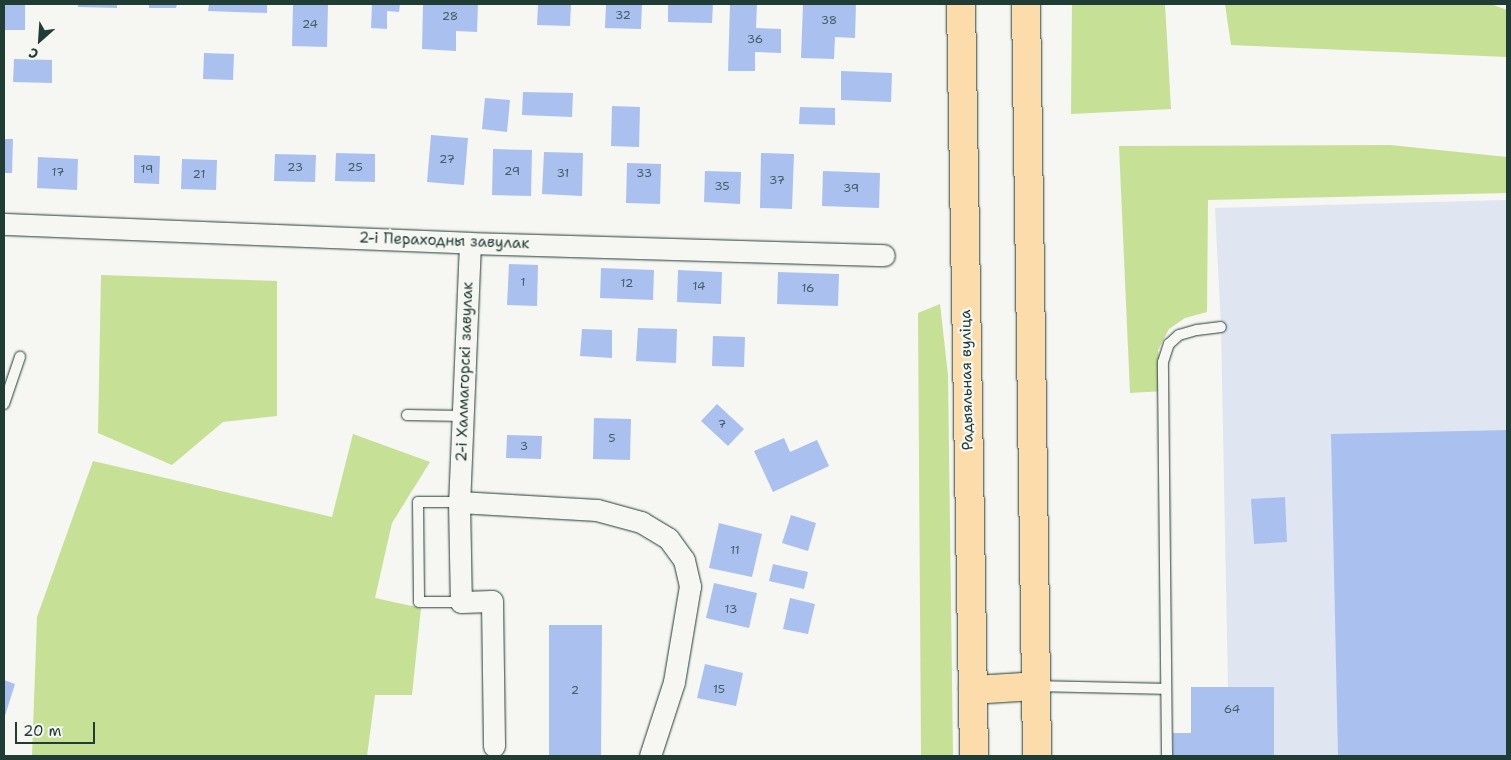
<!DOCTYPE html>
<html>
<head>
<meta charset="utf-8">
<style>
  body { margin:0 }
  #map { position:relative; width:1511px; height:760px; overflow:hidden; background:#f6f6f2; font-family:"Shantell Sans",sans-serif }
  div>[style] { position:absolute }
  [style*='--x'] { left:calc(var(--x)*1px); top:calc(var(--y)*1px); width:calc(var(--w)*1px); rotate:calc(var(--a)*1deg) }
  .built>* { inset:0; background:#dfe6f1 }
  .green>* { inset:0; background:#c6e096 }
  .building>* { inset:0; background:#aac1ef }
  .roads { filter:drop-shadow(0 0 1px #1f3d34) drop-shadow(0 0 1px #1f3d34) }
  .lane>* { height:10px; margin:-5px; padding:0 5px; transform-origin:5px; border-radius:5px; background:#f6f6f2 }
  .street>* { height:21px; margin:-10.5px; padding:0 10.5px; transform-origin:10.5px; border-radius:10.5px; background:#f6f6f2 }
  .primary>* { height:28px; margin:-14px; padding:0 14px; transform-origin:14px; border-radius:14px; background:#fddcac }
  span { translate:-50% -50%; white-space:nowrap; text-align:center; line-height:1.15; -webkit-text-stroke:4.5px #f6f6f2; paint-order:stroke }
  .number-label { font-size:12px; color:#425e63 }
  .number-label span { -webkit-text-stroke-width:0 }
  .street-label { font-size:15px; color:#1f3d34 }
  .frame { position:absolute; inset:0; border:5px solid #1f3d34; pointer-events:none }
  .north { position:absolute; left:15px; top:15px; width:50px; height:50px; -webkit-text-stroke:4px #f6f6f2; paint-order:stroke; rotate:206deg; font-size:14px; font-weight:700; line-height:20px; text-align:center; color:#1f3d34 }
  .north::after { content:''; display:block; margin:auto; width:18px; height:22px; background:#1f3d34; clip-path:polygon(50% 0,100% 100%,50% 72%,0 100%) }
  .scale { position:absolute; left:15px; top:722px; width:80px; height:22px; box-sizing:border-box; border:2px solid #1f3d34; border-top:0; padding-left:6px; font-size:15px; line-height:18px; white-space:nowrap; color:#1f3d34; -webkit-text-stroke:4px #f6f6f2; paint-order:stroke }
</style>
</head>
<body>
<div id="map">
  <div class="built">
    <div style="clip-path:polygon(1507px 200px,1507px 756px,1192px 756px,1191px 687px,1228px 687px,1221px 327px,1215px 208px)"></div>
  </div>
  <div class="green">
    <div style="clip-path:polygon(1072px 4px,1165px 4px,1171px 109px,1071px 114px)"></div>
    <div style="clip-path:polygon(1225px 4px,1491px 4px,1507px 10px,1507px 57px,1231px 45px)"></div>
    <div style="clip-path:polygon(1390px 145px,1507px 157px,1507px 193px,1208px 200px,1207px 312px,1185px 318px,1169px 329px,1158px 350px,1164px 391px,1130px 393px,1119px 146px)"></div>
    <div style="clip-path:polygon(101px 275px,277px 281px,277px 416px,223px 422px,172px 465px,98px 433px)"></div>
    <div style="clip-path:polygon(940px 304px,948px 375px,953px 756px,921px 756px,918px 313px)"></div>
    <div style="clip-path:polygon(353px 434px,430px 462px,392px 523px,375px 598px,421px 608px,412px 695px,375px 695px,367px 756px,32px 756px,37px 617px,93px 461px,332px 517px)"></div>
  </div>
  <div class="building">
    <div style="clip-path:polygon(4px 4px,25px 4px,25px 30px,4px 30px)"></div>
    <div style="clip-path:polygon(78px 4px,117px 4px,117px 8px,78px 7px)"></div>
    <div style="clip-path:polygon(149px 4px,177px 4px,176px 8px,149px 8px)"></div>
    <div style="clip-path:polygon(209px 4px,267px 4px,267px 13px,208px 11px)"></div>
    <div style="clip-path:polygon(293px 4px,328px 4px,327px 47px,292px 46px)"></div>
    <div style="clip-path:polygon(372px 4px,400px 4px,399px 12px,387px 11px,387px 29px,371px 28px)"></div>
    <div style="clip-path:polygon(423px 4px,478px 4px,477px 32px,456px 31px,456px 51px,422px 49px)"></div>
    <div style="clip-path:polygon(538px 4px,571px 4px,570px 26px,537px 25px)"></div>
    <div style="clip-path:polygon(606px 4px,642px 4px,641px 29px,605px 28px)"></div>
    <div style="clip-path:polygon(668px 4px,713px 4px,712px 23px,668px 22px)"></div>
    <div style="clip-path:polygon(730px 4px,757px 4px,756px 28px,781px 29px,781px 53px,755px 52px,755px 71px,728px 71px)"></div>
    <div style="clip-path:polygon(803px 4px,856px 4px,855px 38px,835px 37px,834px 59px,801px 58px)"></div>
    <div style="clip-path:polygon(204px 53px,234px 54px,233px 80px,203px 79px)"></div>
    <div style="clip-path:polygon(14px 59px,52px 60px,52px 83px,13px 82px)"></div>
    <div style="clip-path:polygon(841px 71px,892px 73px,891px 102px,841px 100px)"></div>
    <div style="clip-path:polygon(523px 92px,573px 93px,572px 117px,522px 115px)"></div>
    <div style="clip-path:polygon(485px 98px,510px 100px,507px 132px,482px 129px)"></div>
    <div style="clip-path:polygon(612px 106px,640px 107px,639px 147px,611px 146px)"></div>
    <div style="clip-path:polygon(800px 107px,835px 108px,835px 125px,799px 124px)"></div>
    <div style="clip-path:polygon(431px 135px,468px 138px,464px 185px,427px 182px)"></div>
    <div style="clip-path:polygon(4px 139px,13px 139px,12px 173px,4px 173px)"></div>
    <div style="clip-path:polygon(493px 149px,532px 150px,531px 196px,492px 195px)"></div>
    <div style="clip-path:polygon(544px 152px,583px 153px,582px 196px,542px 194px)"></div>
    <div style="clip-path:polygon(336px 153px,375px 154px,375px 182px,335px 181px)"></div>
    <div style="clip-path:polygon(761px 153px,794px 154px,792px 209px,760px 208px)"></div>
    <div style="clip-path:polygon(275px 154px,316px 155px,315px 182px,274px 181px)"></div>
    <div style="clip-path:polygon(134px 155px,160px 156px,159px 184px,134px 183px)"></div>
    <div style="clip-path:polygon(38px 157px,78px 159px,77px 190px,37px 188px)"></div>
    <div style="clip-path:polygon(182px 159px,217px 160px,216px 190px,181px 189px)"></div>
    <div style="clip-path:polygon(627px 163px,661px 164px,660px 204px,626px 203px)"></div>
    <div style="clip-path:polygon(705px 171px,741px 172px,740px 204px,704px 202px)"></div>
    <div style="clip-path:polygon(823px 171px,880px 173px,879px 208px,822px 206px)"></div>
    <div style="clip-path:polygon(509px 264px,538px 265px,537px 306px,507px 305px)"></div>
    <div style="clip-path:polygon(601px 268px,654px 270px,653px 300px,600px 298px)"></div>
    <div style="clip-path:polygon(678px 270px,722px 272px,721px 304px,677px 302px)"></div>
    <div style="clip-path:polygon(778px 272px,839px 274px,838px 306px,777px 304px)"></div>
    <div style="clip-path:polygon(638px 328px,677px 329px,676px 363px,636px 361px)"></div>
    <div style="clip-path:polygon(582px 329px,612px 330px,612px 358px,580px 356px)"></div>
    <div style="clip-path:polygon(713px 336px,745px 337px,744px 367px,712px 366px)"></div>
    <div style="clip-path:polygon(717px 404px,744px 429px,728px 446px,701px 421px)"></div>
    <div style="clip-path:polygon(594px 418px,631px 419px,630px 460px,593px 459px)"></div>
    <div style="clip-path:polygon(1507px 430px,1507px 756px,1338px 756px,1331px 434px)"></div>
    <div style="clip-path:polygon(507px 435px,542px 436px,541px 459px,506px 458px)"></div>
    <div style="clip-path:polygon(784px 438px,790px 452px,817px 440px,829px 466px,773px 492px,754px 451px)"></div>
    <div style="clip-path:polygon(1285px 497px,1287px 542px,1254px 544px,1251px 499px)"></div>
    <div style="clip-path:polygon(791px 515px,816px 523px,808px 551px,782px 543px)"></div>
    <div style="clip-path:polygon(719px 523px,762px 534px,752px 577px,709px 568px)"></div>
    <div style="clip-path:polygon(773px 564px,808px 572px,804px 589px,769px 581px)"></div>
    <div style="clip-path:polygon(714px 583px,757px 593px,749px 628px,706px 618px)"></div>
    <div style="clip-path:polygon(790px 598px,815px 604px,808px 634px,783px 629px)"></div>
    <div style="clip-path:polygon(549px 625px,602px 625px,601px 756px,549px 756px)"></div>
    <div style="clip-path:polygon(705px 664px,743px 673px,736px 706px,697px 698px)"></div>
    <div style="clip-path:polygon(4px 680px,15px 684px,4px 719px)"></div>
    <div style="clip-path:polygon(1191px 687px,1274px 687px,1274px 756px,1173px 756px,1173px 733px,1191px 733px)"></div>
  </div>
  <div class="roads">
    <div class="lane">
      <div style="--x:4;--y:404;--w:50;--a:-71.2"></div>
      <div style="--x:407;--y:415;--w:56;--a:1"></div>
      <div style="--x:459;--y:502;--w:41;--a:180"></div>
      <div style="--x:418;--y:502;--w:100;--a:89.4"></div>
      <div style="--x:419;--y:602;--w:42;--a:0"></div>
      <div style="--x:1038;--y:686;--w:128;--a:1.3"></div>
      <div style="--x:1167;--y:756;--w:394;--a:-90.6"></div>
      <div style="--x:1163;--y:362;--w:19;--a:-72"></div>
      <div style="--x:1169;--y:344;--w:13;--a:-42"></div>
      <div style="--x:1179;--y:335;--w:19;--a:-16"></div>
      <div style="--x:1197;--y:330;--w:24;--a:-7"></div>
    </div>
    <div class="street">
      <div style="--x:4;--y:224;--w:466;--a:2.3"></div>
      <div style="--x:470;--y:243;--w:414;--a:1.7"></div>
      <div style="--x:470;--y:243;--w:259;--a:92.4"></div>
      <div style="--x:459;--y:502;--w:100;--a:88.9"></div>
      <div style="--x:461;--y:602;--w:31;--a:-2"></div>
      <div style="--x:492;--y:601;--w:145;--a:89.2"></div>
      <div style="--x:459;--y:502;--w:138;--a:3.3"></div>
      <div style="--x:597;--y:510;--w:46;--a:15.3"></div>
      <div style="--x:641;--y:522;--w:31;--a:31"></div>
      <div style="--x:668;--y:538;--w:27;--a:54"></div>
      <div style="--x:684;--y:560;--w:27;--a:77"></div>
      <div style="--x:690;--y:586;--w:97;--a:99.5"></div>
      <div style="--x:674;--y:682;--w:78;--a:108"></div>
    </div>
    <div class="primary">
      <div style="--x:961;--y:4;--w:752;--a:89.01"></div>
      <div style="--x:1026;--y:4;--w:752;--a:89.16"></div>
      <div style="--x:973;--y:690;--w:64;--a:-3.6"></div>
    </div>
  </div>
  <div class="number-label">
    <span style="left:623px;top:16px">32</span>
    <span style="left:450px;top:17px">28</span>
    <span style="left:829px;top:21px">38</span>
    <span style="left:310px;top:25px">24</span>
    <span style="left:755px;top:40px">36</span>
    <span style="left:447px;top:160px">27</span>
    <span style="left:295px;top:168px">23</span>
    <span style="left:355px;top:168px">25</span>
    <span style="left:147px;top:170px">19</span>
    <span style="left:512px;top:172px">29</span>
    <span style="left:58px;top:173px">17</span>
    <span style="left:563px;top:174px">31</span>
    <span style="left:644px;top:174px">33</span>
    <span style="left:199px;top:175px">21</span>
    <span style="left:777px;top:181px">37</span>
    <span style="left:722px;top:187px">35</span>
    <span style="left:851px;top:189px">39</span>
    <span style="left:523px;top:283px">1</span>
    <span style="left:627px;top:284px">12</span>
    <span style="left:699px;top:287px">14</span>
    <span style="left:808px;top:289px">16</span>
    <span style="left:722px;top:425px">7</span>
    <span style="left:612px;top:439px">5</span>
    <span style="left:524px;top:447px">3</span>
    <span style="left:735px;top:551px">11</span>
    <span style="left:731px;top:610px">13</span>
    <span style="left:719px;top:690px">15</span>
    <span style="left:575px;top:691px">2</span>
    <span style="left:1232px;top:710px">64</span>
  </div>
  <div class="street-label">
    <span style="left:444px;top:241px;rotate:2deg">2-і Пераходны завулак</span>
    <span style="left:465px;top:372px;rotate:-88deg">2-і Халмагорскі завулак</span>
    <span style="left:967px;top:380px;rotate:-91deg">Радыяльная вуліца</span>
  </div>
  <div class="frame"></div>
  <div class="north">С</div>
  <div class="scale">20 m</div>
</div>
</body>
</html>
